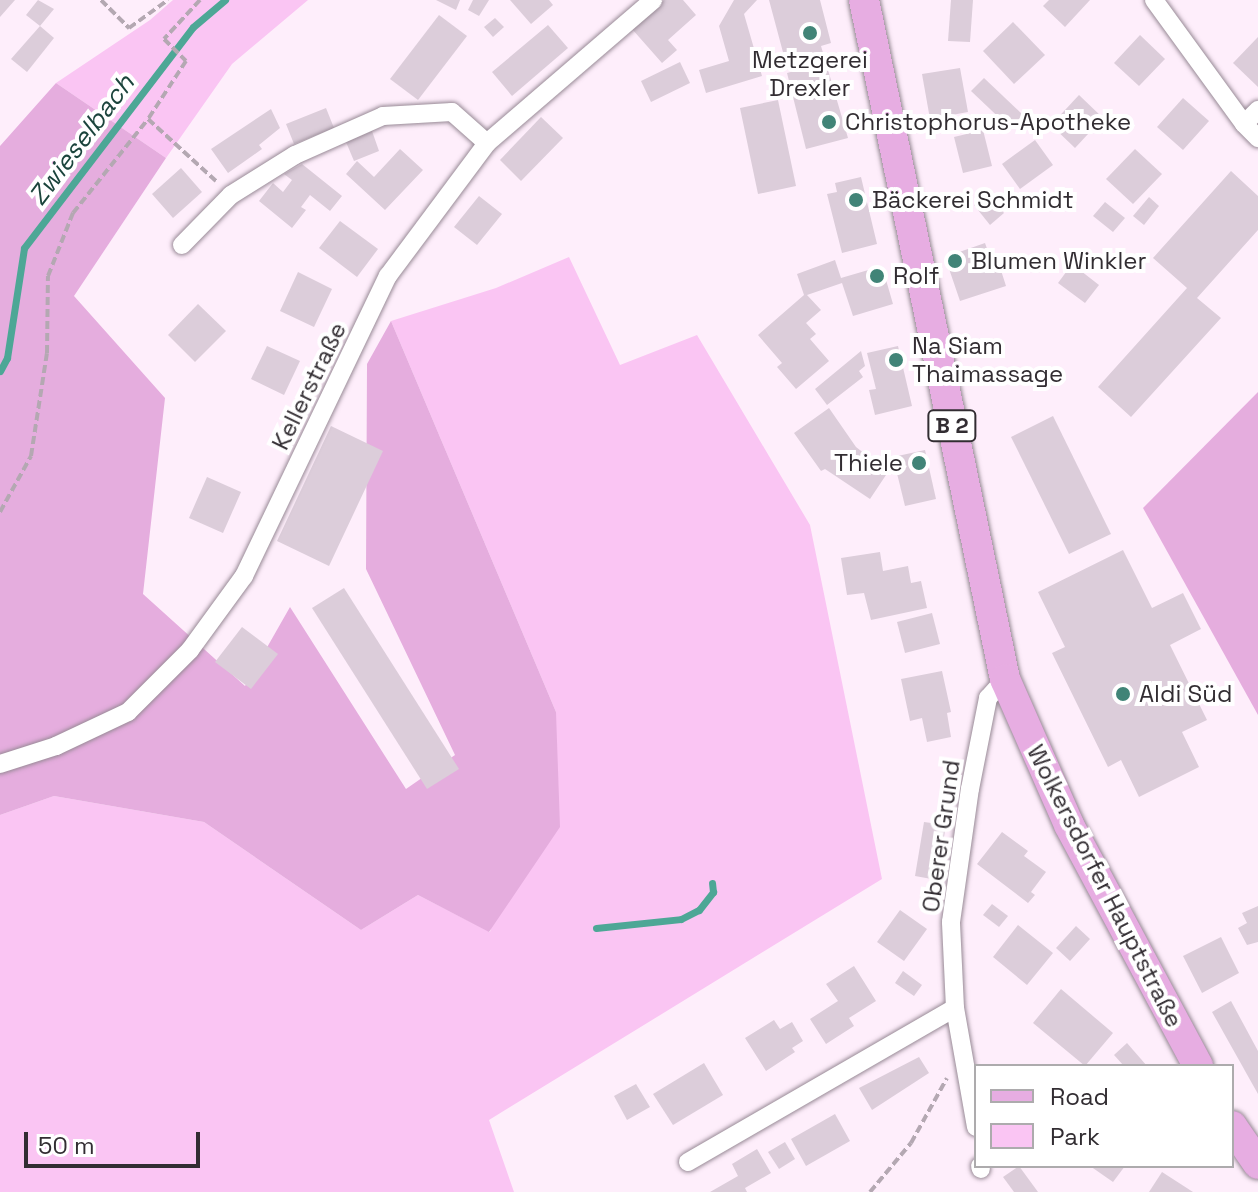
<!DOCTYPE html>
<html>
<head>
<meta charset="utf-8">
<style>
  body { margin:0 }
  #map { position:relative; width:1258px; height:1192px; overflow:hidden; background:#feeefb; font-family:"Space Grotesk",sans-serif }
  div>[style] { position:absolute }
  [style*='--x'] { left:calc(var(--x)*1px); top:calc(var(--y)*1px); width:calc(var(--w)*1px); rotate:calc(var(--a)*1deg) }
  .green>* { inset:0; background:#fac5f3 }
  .forest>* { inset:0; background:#e5adde }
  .stream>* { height:7px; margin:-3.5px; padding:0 3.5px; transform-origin:3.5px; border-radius:3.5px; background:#4da796 }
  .building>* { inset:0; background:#dccdda }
  .path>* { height:4px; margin-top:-2px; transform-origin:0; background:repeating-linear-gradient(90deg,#b4a8b2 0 8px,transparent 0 12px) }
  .roads { filter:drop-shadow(0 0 2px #988a96) drop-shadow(0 0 2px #988a96) }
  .street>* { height:18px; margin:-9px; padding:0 9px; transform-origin:9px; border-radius:9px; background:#fff }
  .primary>* { height:30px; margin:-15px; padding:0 15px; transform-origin:15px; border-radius:15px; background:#e7ade2 }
  .dots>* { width:22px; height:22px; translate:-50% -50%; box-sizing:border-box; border:4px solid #fff; border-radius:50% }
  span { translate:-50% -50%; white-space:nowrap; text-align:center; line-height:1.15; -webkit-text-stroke:8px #fff; paint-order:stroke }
  .shield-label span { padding:2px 6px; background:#fff; border:2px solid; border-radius:6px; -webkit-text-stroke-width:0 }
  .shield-label { font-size:22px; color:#322d32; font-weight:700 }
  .poi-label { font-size:24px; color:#322d32 }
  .left { translate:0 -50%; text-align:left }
  .right { translate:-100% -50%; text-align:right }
  .street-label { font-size:24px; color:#322d32 }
  .water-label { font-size:26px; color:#1b443c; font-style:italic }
  .legend { position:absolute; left:974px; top:1064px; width:260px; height:104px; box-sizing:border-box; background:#fff; border:2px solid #adabad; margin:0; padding:10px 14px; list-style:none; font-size:24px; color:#322d32 }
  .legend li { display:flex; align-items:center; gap:16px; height:40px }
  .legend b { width:40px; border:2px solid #adabad }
  .scale { position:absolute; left:24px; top:1132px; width:176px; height:36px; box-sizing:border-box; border:4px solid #322d32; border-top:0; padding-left:10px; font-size:24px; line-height:28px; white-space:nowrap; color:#322d32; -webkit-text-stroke:6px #fff; paint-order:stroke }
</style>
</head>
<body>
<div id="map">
  <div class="green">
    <div style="clip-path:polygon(173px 0,308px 0,232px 64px,166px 158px,56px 83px,150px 20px)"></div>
    <div style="clip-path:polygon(569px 257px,620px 365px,697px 335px,810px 525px,882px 879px,489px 1120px,514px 1192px,0 1192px,0 815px,54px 796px,204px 822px,361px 930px,418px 895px,490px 932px,556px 712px,391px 321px,496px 288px)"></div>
  </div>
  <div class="forest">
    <div style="clip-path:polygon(56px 83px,166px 158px,74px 296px,165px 398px,143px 594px,245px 686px,290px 607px,406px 789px,455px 755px,366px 569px,367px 364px,391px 321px,556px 712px,560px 827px,489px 932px,418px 895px,361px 930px,204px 822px,54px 796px,0 815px,0 146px)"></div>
    <div style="clip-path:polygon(1258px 392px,1258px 715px,1143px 508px)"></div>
  </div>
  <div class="stream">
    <div style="--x:0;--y:371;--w:15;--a:-62"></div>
    <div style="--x:7;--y:358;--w:111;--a:-81.2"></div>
    <div style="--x:24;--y:248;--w:278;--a:-52.6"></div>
    <div style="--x:193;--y:27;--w:42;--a:-40.2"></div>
    <div style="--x:596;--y:928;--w:85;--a:-6"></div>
    <div style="--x:681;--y:919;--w:20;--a:-27"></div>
    <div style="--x:699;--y:910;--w:23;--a:-52"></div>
    <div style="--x:713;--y:892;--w:9;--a:-96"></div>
  </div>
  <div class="building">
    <div style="clip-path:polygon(0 0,15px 0,0 17px)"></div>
    <div style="clip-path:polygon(38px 0,54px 9px,40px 26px,26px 15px)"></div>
    <div style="clip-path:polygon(436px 0,460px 0,456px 10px)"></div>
    <div style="clip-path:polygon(473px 0,489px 0,479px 16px,468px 10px)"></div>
    <div style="clip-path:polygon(510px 0,549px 0,553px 5px,531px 24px)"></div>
    <div style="clip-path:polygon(664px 0,683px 0,696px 15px,668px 40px,677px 50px,662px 63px,632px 29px)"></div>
    <div style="clip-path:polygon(734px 0,757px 0,744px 14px,762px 76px,706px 93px,699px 70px,729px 61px,719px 26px)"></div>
    <div style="clip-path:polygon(769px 0,820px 0,831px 43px,821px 46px,848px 138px,806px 149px,787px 73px,802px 69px,798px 52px,784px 56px)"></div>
    <div style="clip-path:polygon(951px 0,973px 0,970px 42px,948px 41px)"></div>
    <div style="clip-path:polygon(1049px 0,1090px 0,1065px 27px,1043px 6px)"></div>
    <div style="clip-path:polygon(439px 15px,467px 36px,418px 100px,390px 79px)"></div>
    <div style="clip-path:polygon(495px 18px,504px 27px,493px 37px,484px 27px)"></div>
    <div style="clip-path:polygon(1013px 22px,1045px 55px,1014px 84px,983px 51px)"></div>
    <div style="clip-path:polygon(548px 25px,568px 48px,512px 96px,492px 72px)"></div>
    <div style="clip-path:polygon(40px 26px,54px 38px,27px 72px,11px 59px)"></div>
    <div style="clip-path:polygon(1140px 35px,1165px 59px,1139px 86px,1114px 63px)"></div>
    <div style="clip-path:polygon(1258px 37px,1258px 87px,1233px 63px)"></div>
    <div style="clip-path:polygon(680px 62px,690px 83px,651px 102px,641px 81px)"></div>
    <div style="clip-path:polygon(960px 68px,968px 112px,930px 119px,922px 74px)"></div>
    <div style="clip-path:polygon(984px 78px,1023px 115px,1010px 128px,971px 91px)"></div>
    <div style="clip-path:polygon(1079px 95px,1103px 118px,1075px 148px,1051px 125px)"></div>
    <div style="clip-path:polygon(1183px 98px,1209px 121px,1183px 150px,1157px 127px)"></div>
    <div style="clip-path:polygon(778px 100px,796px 186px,758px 194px,740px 108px)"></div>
    <div style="clip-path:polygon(326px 108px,334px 128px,294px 144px,286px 124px)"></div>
    <div style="clip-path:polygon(271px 109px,280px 128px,259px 145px,262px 149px,228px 173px,211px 149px)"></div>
    <div style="clip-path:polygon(541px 117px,563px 138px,521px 181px,500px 160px)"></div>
    <div style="clip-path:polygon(983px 130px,992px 166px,963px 173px,954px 137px)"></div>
    <div style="clip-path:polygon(372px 131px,379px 151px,354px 161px,346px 142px)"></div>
    <div style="clip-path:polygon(1035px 140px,1053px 165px,1020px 189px,1002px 164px)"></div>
    <div style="clip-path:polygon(400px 149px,423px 170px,385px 210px,346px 174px,357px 161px,374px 177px)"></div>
    <div style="clip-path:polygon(1135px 149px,1162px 174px,1133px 204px,1106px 179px)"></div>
    <div style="clip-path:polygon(302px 164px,342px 196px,330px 211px,310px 195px,301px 207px,306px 210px,292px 228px,259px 201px,273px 183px,283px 192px,292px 180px,284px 174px)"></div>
    <div style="clip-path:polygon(181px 168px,202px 192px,173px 218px,152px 194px)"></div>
    <div style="clip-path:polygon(1231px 171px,1258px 196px,1258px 230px,1197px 298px,1221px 318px,1131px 417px,1098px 387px,1187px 288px,1153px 258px)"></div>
    <div style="clip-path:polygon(861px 177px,877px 244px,842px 253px,827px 194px,837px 192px,835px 183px)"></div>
    <div style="clip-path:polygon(989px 194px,1004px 213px,990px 225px,974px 205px)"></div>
    <div style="clip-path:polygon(479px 196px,502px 214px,477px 245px,454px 227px)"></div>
    <div style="clip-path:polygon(1149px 197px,1159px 206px,1144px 225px,1133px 216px)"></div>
    <div style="clip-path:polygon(1105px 202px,1125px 218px,1113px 232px,1093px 216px)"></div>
    <div style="clip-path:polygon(340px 221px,378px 249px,357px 277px,319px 248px)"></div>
    <div style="clip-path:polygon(985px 243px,992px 263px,998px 261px,1006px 286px,960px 301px,945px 257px)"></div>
    <div style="clip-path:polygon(835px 260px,841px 278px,882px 266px,893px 304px,853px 316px,842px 283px,807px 295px,821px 310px,806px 323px,816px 334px,810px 339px,829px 361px,796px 389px,777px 367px,782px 363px,758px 335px,804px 295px,797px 274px)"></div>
    <div style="clip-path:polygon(1072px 264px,1099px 285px,1085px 303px,1058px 283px)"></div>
    <div style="clip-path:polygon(298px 272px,332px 289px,314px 327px,280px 311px)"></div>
    <div style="clip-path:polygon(198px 304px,226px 331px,195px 362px,168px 335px)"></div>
    <div style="clip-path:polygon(267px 346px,300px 361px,284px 395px,251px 379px)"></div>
    <div style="clip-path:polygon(898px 346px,912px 406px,875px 415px,869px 390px,876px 389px,867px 353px)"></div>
    <div style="clip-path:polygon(861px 351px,865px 366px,859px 371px,863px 377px,827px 405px,815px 389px)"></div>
    <div style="clip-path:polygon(829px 408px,856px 447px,888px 472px,870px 499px,825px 469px,821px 471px,794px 433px)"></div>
    <div style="clip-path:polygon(1053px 416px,1111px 534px,1069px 554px,1011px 437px)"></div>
    <div style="clip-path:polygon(331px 426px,383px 451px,329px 566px,277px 541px)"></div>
    <div style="clip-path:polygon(925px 450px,936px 499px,905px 506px,893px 457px)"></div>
    <div style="clip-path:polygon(207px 477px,241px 492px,223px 533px,189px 518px)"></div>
    <div style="clip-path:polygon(1123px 550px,1152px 608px,1183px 593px,1201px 629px,1170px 645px,1207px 720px,1182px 732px,1199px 767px,1139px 797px,1121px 760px,1108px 767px,1052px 653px,1065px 647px,1038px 592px)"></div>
    <div style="clip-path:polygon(880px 552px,883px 571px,908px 566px,911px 583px,921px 581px,927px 608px,871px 620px,864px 593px,847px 595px,841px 558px)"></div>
    <div style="clip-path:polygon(344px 588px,459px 769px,427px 789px,312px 608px)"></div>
    <div style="clip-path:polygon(932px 613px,940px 644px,905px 653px,897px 622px)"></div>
    <div style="clip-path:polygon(242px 627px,278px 654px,251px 689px,215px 662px)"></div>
    <div style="clip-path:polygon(942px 671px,951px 712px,947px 713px,951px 737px,927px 742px,922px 718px,910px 721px,901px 679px)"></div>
    <div style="clip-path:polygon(939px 800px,949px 801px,948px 811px,938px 810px)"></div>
    <div style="clip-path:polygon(924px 822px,946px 825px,937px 880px,915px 876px)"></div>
    <div style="clip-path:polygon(1002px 832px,1028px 851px,1024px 856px,1046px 872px,1031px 892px,1035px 895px,1028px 903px,977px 864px)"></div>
    <div style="clip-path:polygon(992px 904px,1008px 916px,999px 927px,983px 915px)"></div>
    <div style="clip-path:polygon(1258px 906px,1258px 942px,1247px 945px,1238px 928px,1247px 923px,1242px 913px)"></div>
    <div style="clip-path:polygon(900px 910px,927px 929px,904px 961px,877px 942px)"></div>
    <div style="clip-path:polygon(1018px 925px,1053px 953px,1027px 985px,993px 957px)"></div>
    <div style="clip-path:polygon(1076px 926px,1090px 939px,1070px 961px,1056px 948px)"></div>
    <div style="clip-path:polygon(1221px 937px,1239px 973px,1202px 993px,1183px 956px)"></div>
    <div style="clip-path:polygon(854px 966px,876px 1001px,849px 1018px,854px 1026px,826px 1044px,810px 1019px,838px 1001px,826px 984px)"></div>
    <div style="clip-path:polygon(903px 971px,922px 985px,914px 996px,895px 983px)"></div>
    <div style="clip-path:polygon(1061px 989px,1113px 1033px,1085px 1066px,1033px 1023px)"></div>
    <div style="clip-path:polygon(1231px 1001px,1258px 1051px,1258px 1094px,1212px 1012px)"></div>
    <div style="clip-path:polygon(774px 1020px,780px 1029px,792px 1022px,803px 1041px,792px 1048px,795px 1052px,766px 1071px,745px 1038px)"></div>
    <div style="clip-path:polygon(1127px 1043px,1147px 1066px,1124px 1066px,1114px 1055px)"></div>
    <div style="clip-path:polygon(919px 1057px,929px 1073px,872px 1110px,859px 1088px)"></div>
    <div style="clip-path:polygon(704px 1063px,723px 1095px,673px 1125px,653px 1094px)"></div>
    <div style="clip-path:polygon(636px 1084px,650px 1107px,627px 1120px,614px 1096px)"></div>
    <div style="clip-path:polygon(835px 1114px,850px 1141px,806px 1166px,791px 1139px)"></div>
    <div style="clip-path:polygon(785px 1142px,795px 1159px,779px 1169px,768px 1152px)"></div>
    <div style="clip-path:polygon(757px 1149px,771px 1173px,745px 1188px,747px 1192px,710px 1192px,738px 1176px,732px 1164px)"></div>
    <div style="clip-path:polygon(1019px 1166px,1038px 1192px,1014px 1192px,1003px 1177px)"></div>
    <div style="clip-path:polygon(1090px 1166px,1125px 1166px,1113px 1182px)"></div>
    <div style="clip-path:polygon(1162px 1172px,1193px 1192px,1149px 1192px)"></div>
  </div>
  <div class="path">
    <div style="--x:101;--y:0;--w:40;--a:45"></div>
    <div style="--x:129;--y:28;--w:48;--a:-35.7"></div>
    <div style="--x:200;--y:0;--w:53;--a:132.7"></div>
    <div style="--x:164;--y:39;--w:31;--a:45"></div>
    <div style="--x:186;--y:61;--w:69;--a:123.2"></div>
    <div style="--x:148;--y:119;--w:92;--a:42.4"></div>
    <div style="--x:0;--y:512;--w:64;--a:-61"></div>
    <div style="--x:31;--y:456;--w:104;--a:-81.2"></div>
    <div style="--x:47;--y:353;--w:77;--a:-89.3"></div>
    <div style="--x:48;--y:276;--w:68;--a:-68.4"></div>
    <div style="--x:73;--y:213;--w:120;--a:-51.4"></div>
    <div style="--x:870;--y:1192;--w:64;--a:-50.1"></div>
    <div style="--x:911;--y:1143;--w:74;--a:-61"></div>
  </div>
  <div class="roads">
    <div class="street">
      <div style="--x:1154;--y:0;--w:153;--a:54"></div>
      <div style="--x:1244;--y:124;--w:20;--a:45"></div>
      <div style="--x:1244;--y:124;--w:20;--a:-45"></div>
      <div style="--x:182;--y:245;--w:70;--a:-45.6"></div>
      <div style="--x:231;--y:195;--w:75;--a:-32"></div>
      <div style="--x:295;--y:155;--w:96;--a:-23.9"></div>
      <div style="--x:383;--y:116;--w:69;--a:-3.3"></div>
      <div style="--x:452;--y:112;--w:47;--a:41.5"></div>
      <div style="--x:0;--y:764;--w:59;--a:-17.8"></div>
      <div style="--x:56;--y:746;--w:80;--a:-25.3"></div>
      <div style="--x:128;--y:712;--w:88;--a:-45"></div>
      <div style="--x:190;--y:650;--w:92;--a:-53.9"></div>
      <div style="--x:244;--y:576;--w:333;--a:-64.4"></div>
      <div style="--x:388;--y:276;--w:166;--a:-53.3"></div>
      <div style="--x:487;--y:143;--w:219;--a:-40.7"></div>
      <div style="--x:976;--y:1127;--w:121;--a:-100"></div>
      <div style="--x:955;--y:1008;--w:86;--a:-92.7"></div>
      <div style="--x:951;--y:922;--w:134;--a:-81.9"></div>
      <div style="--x:970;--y:789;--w:93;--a:-78.8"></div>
      <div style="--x:988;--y:698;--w:25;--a:-48"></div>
      <div style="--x:688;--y:1162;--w:308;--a:-30"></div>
      <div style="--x:980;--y:1166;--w:3;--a:72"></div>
    </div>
    <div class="primary">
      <div style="--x:864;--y:0;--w:693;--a:78.27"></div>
      <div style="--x:1005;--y:679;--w:159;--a:66.3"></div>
      <div style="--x:1069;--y:825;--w:273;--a:61.8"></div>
      <div style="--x:1232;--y:1126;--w:46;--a:55.6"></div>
    </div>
  </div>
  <div class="dots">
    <div style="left:810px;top:33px;background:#418477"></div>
    <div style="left:829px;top:122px;background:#418477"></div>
    <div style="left:856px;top:200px;background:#418477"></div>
    <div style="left:955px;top:261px;background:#418477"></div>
    <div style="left:877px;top:276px;background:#418477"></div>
    <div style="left:896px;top:360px;background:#418477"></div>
    <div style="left:919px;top:463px;background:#418477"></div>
    <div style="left:1123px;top:694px;background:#418477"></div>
  </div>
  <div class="shield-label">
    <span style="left:952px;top:426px">B 2</span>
  </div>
  <div class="poi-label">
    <span style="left:810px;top:74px">Metzgerei<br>Drexler</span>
    <span class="left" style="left:845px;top:122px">Christophorus-Apotheke</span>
    <span class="left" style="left:872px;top:200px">Bäckerei Schmidt</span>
    <span class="left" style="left:971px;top:261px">Blumen Winkler</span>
    <span class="left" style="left:893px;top:276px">Rolf</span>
    <span class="left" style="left:912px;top:360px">Na Siam<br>Thaimassage</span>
    <span class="right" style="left:903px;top:463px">Thiele</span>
    <span class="left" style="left:1139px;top:694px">Aldi Süd</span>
  </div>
  <div class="street-label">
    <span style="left:309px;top:386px;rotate:-64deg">Kellerstraße</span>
    <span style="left:941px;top:836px;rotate:-82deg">Oberer Grund</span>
    <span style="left:1105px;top:886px;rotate:63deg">Wolkersdorfer Hauptstraße</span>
  </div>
  <div class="water-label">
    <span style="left:82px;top:140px;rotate:-53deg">Zwieselbach</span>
  </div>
  <ul class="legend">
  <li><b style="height:10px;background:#e7ade2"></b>Road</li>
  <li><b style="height:22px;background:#fac5f3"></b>Park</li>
  </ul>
  <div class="scale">50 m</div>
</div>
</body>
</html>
